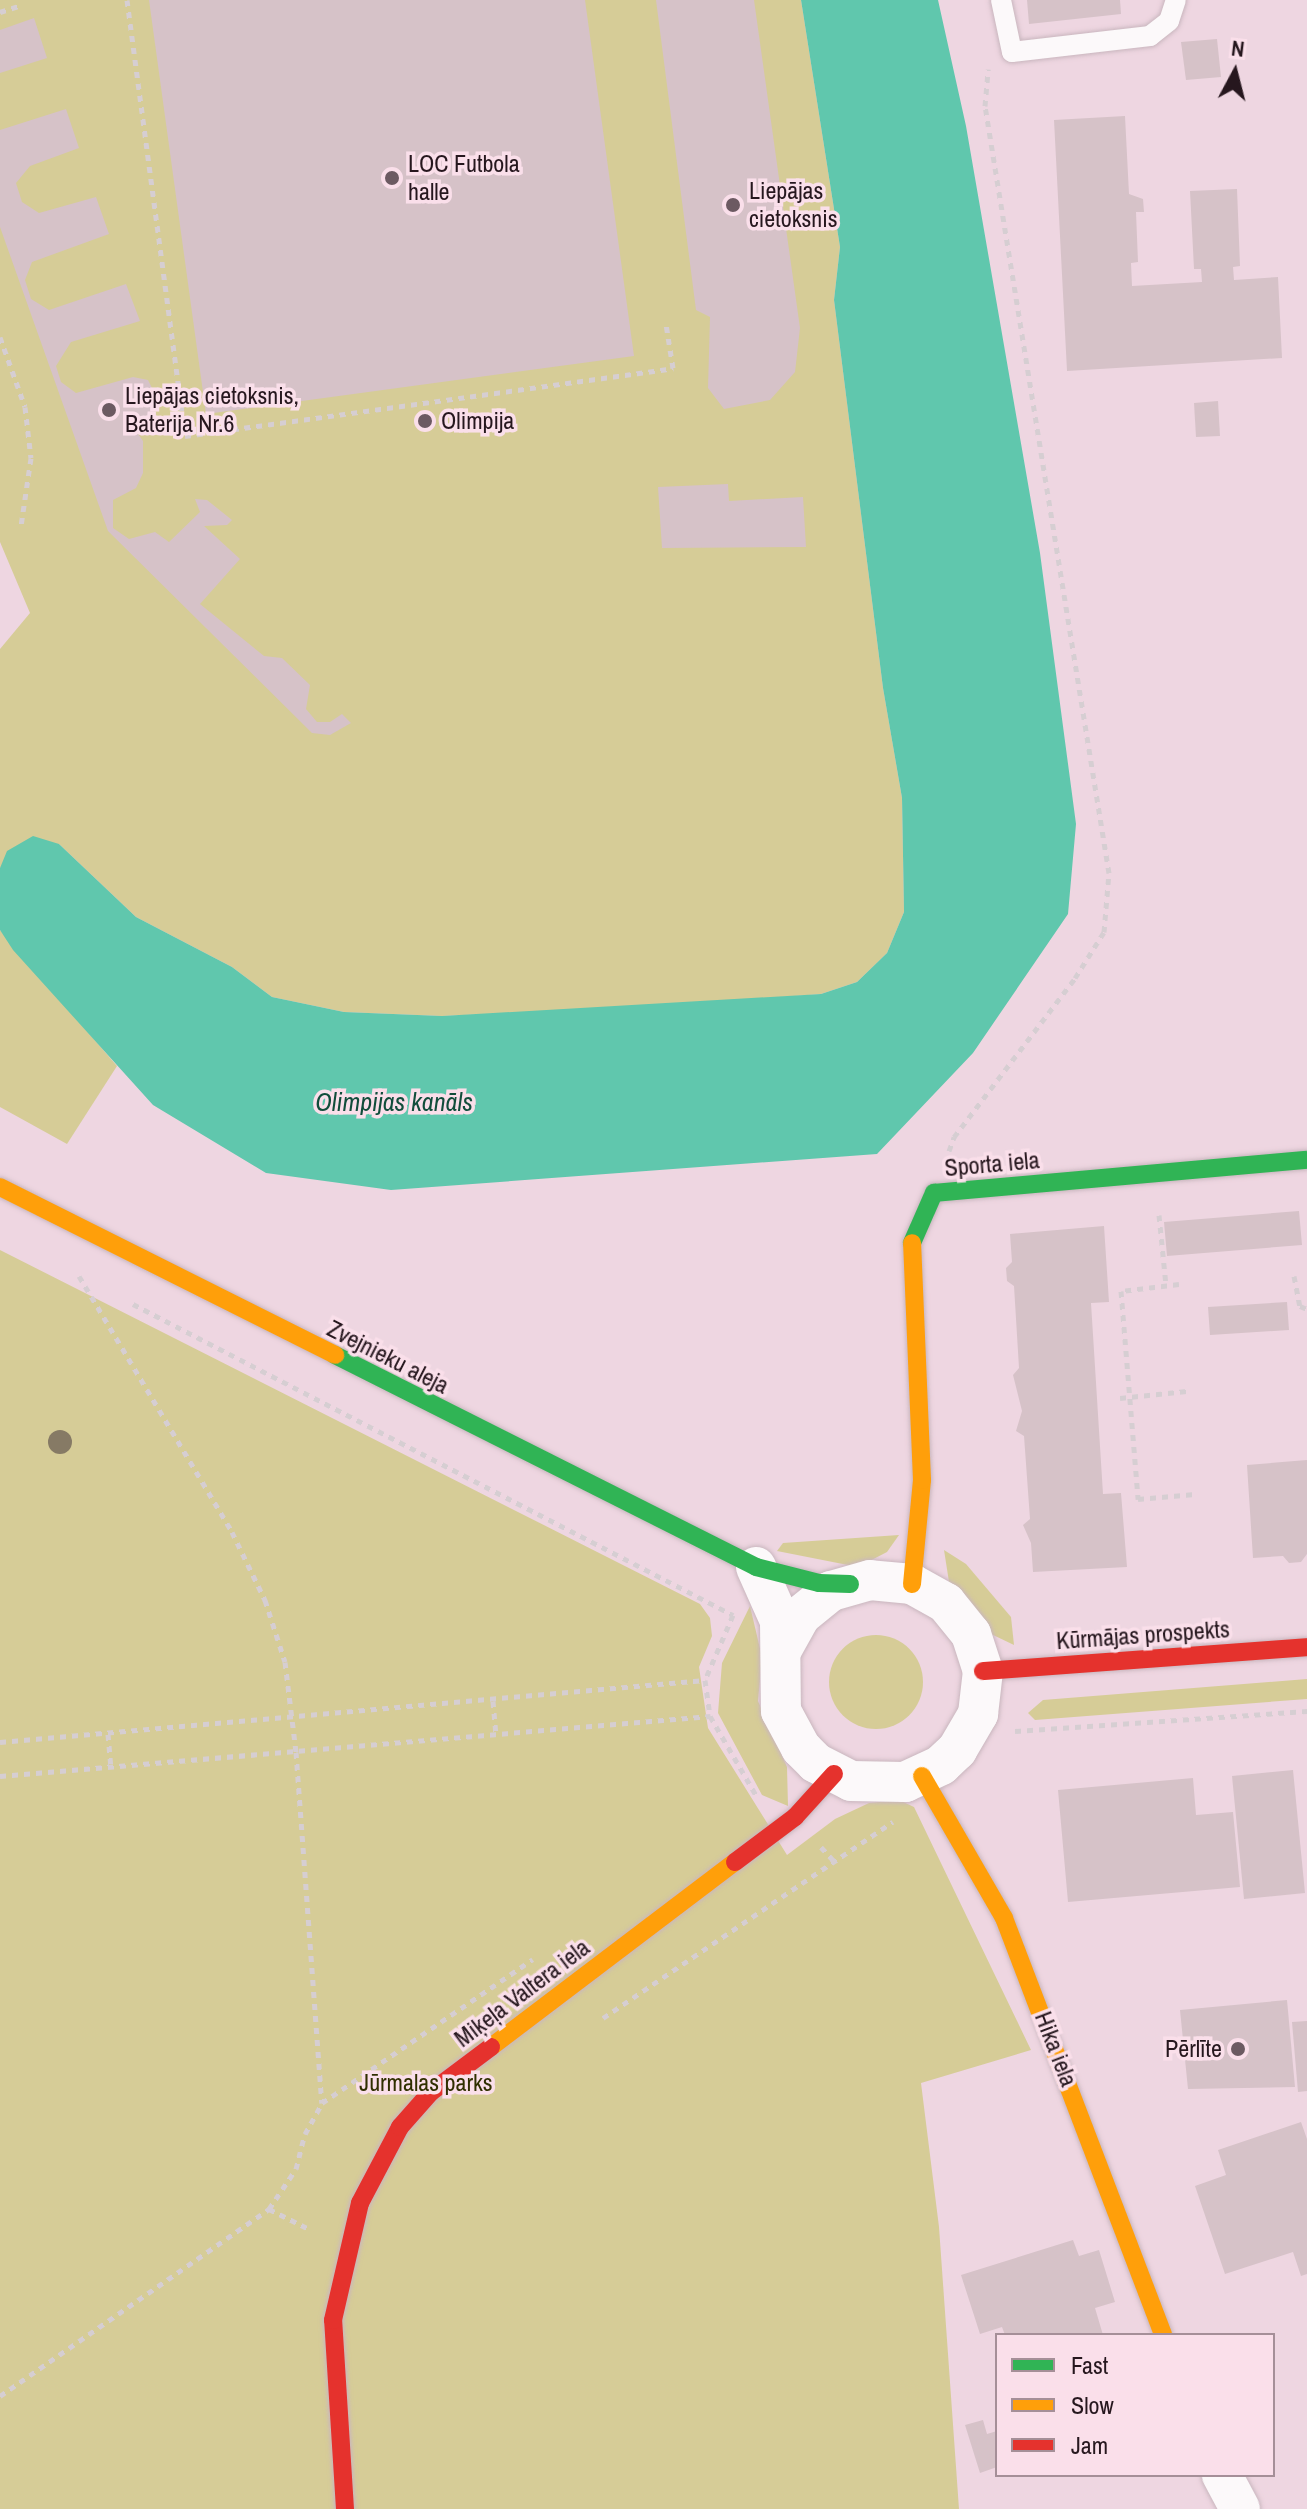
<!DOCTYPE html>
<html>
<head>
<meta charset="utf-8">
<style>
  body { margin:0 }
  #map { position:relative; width:1307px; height:2509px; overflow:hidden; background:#eed6e1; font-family:"Archivo Narrow",sans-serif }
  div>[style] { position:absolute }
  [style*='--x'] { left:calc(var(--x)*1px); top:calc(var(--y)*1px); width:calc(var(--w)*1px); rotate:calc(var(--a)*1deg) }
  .green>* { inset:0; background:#d6cc97 }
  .round { border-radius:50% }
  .water>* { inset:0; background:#60c7ad }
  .building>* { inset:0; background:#d6c2c8 }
  .path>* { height:5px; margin-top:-2.5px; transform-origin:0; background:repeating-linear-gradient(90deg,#d6ced2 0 6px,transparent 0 12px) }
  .roads { filter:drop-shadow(0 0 2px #c9b6be) drop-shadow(0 0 2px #c9b6be) }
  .lane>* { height:20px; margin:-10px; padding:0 10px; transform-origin:10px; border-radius:10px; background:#fcf9fa }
  .street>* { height:40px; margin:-20px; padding:0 20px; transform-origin:20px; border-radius:20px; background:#fcf9fa }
  .fast>* { height:18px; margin:-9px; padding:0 9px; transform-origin:9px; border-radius:9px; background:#30b455 }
  .slow>* { height:18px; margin:-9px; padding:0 9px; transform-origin:9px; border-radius:9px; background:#ff9f0a }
  .jam>* { height:18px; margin:-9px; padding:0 9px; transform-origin:9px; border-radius:9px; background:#e5322d }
  .trees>* { width:24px; height:24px; margin:-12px; border-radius:50%; background:#867a65 }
  .dots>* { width:22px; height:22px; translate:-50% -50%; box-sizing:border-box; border:4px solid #fadfea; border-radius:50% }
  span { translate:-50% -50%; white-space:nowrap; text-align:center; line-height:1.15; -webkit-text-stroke:7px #fadfea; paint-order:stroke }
  .poi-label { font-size:24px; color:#26171e }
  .left { translate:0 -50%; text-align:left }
  .right { translate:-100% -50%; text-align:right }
  .street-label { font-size:24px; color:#26171e }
  .park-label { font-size:24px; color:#302f00 }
  .water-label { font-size:26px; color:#114d3b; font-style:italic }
  .legend { position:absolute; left:995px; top:2333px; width:280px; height:144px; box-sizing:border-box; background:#fadfea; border:2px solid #a58f98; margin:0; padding:10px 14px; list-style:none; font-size:24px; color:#26171e }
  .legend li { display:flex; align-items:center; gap:16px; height:40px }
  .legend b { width:40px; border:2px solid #a58f98 }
  .north { position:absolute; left:1195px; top:32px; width:80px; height:80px; -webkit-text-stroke:6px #fadfea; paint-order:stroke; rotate:7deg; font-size:22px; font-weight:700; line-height:32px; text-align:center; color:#26171e }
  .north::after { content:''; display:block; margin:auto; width:28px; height:36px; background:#26171e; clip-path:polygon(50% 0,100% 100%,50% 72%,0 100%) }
</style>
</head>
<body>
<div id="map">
  <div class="green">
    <div style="clip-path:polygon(0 0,801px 0,840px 247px,834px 300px,883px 688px,902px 798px,904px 912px,887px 953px,857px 982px,821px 994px,646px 1007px,442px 1016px,344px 1012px,272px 997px,232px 967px,136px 917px,59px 844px,0 868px,0 649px,30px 613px,0 542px)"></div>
    <div style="clip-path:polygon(0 930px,117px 1066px,67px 1144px,0 1107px)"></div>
    <div style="clip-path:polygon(0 1250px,700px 1604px,710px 1618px,712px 1636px,699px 1667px,708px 1728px,787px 1855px,835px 1819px,869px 1803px,899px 1800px,914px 1807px,1031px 2050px,921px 2083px,939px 2227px,959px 2509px,0 2509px)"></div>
    <div style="clip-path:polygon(899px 1535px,887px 1552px,858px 1567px,777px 1551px,783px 1543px)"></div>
    <div style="clip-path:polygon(944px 1550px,966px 1564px,1011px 1617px,1014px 1645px,991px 1634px,949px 1582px)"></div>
    <div style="clip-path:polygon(750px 1606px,762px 1657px,758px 1701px,787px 1767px,788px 1806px,762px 1795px,718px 1713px,722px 1663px)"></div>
    <div class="round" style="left:829px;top:1635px;width:94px;height:94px"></div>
    <div style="clip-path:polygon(1307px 1679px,1307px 1699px,1035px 1720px,1028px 1713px,1043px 1700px)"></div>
  </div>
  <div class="water">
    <div style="clip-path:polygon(801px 0,938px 0,966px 126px,1040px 553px,1076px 824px,1068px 914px,973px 1053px,877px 1154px,391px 1190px,266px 1173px,153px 1105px,13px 950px,0 930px,0 868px,7px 851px,33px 836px,59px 844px,136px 917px,232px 967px,272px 997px,344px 1012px,442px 1016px,821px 994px,857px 982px,887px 953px,904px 912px,902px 798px,883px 688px,834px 300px,840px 247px)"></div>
  </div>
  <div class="building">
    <div style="clip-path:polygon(149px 0,585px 0,634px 356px,206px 414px)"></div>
    <div style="clip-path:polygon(656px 0,754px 0,800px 328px,795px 372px,770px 400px,724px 409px,708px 388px,710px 317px,696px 310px)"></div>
    <div style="clip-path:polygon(1027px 0,1120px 0,1121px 14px,1029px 24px)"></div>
    <div style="clip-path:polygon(34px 18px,47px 58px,0 73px,0 30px)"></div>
    <div style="clip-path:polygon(1217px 39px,1221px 77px,1186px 80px,1181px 42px)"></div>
    <div style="clip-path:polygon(66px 109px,79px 148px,30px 166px,16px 183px,22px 202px,39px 213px,96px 197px,109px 234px,32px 262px,25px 280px,31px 299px,49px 310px,126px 284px,140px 321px,71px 342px,56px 366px,61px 382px,76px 393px,133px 377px,148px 380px,156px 396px,152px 424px,136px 431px,143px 441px,143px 473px,136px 488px,113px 500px,113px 528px,129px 539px,155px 532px,169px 542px,200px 512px,195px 499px,207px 500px,232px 520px,227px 525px,204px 526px,240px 559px,200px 604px,264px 656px,282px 658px,310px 685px,306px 709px,317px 722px,330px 722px,342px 714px,351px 723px,330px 735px,312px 733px,108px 531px,0 227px,0 130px)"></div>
    <div style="clip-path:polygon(1125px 116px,1129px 194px,1143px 199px,1144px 212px,1136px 212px,1138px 262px,1131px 263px,1132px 286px,1202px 282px,1201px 269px,1194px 269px,1190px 191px,1237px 189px,1240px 266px,1233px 267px,1234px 280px,1278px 277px,1282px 358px,1067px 371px,1054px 120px)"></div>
    <div style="clip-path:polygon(1218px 401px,1220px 436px,1196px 437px,1194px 403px)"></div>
    <div style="clip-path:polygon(728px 484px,729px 501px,803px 497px,806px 547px,662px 548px,658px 487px)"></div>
    <div style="clip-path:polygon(1299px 1211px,1302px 1245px,1167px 1256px,1164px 1222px)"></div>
    <div style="clip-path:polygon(1104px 1226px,1109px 1302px,1091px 1303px,1103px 1494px,1121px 1493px,1127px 1567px,1033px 1572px,1031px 1543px,1023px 1525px,1030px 1519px,1024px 1436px,1016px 1431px,1022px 1411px,1013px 1375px,1019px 1368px,1014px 1286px,1007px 1281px,1006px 1268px,1012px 1262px,1010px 1234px)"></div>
    <div style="clip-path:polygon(1287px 1302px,1289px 1330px,1210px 1335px,1208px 1307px)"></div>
    <div style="clip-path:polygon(1307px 1460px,1307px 1554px,1301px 1562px,1289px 1563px,1283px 1556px,1253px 1558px,1247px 1465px)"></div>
    <div style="clip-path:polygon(1293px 1770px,1305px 1893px,1244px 1899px,1232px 1776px)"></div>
    <div style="clip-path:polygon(1193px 1778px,1196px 1815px,1233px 1812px,1240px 1887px,1068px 1902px,1058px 1790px)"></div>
    <div style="clip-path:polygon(1287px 2000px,1295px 2087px,1188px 2089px,1180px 2010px)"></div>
    <div style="clip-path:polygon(1307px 2021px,1307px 2091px,1298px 2092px,1292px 2022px)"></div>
    <div style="clip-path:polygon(1301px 2122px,1307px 2139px,1307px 2274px,1301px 2276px,1293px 2252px,1225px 2274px,1195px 2186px,1226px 2175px,1218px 2150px)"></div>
    <div style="clip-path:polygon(1073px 2240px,1079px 2256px,1099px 2250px,1115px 2302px,1095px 2308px,1103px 2335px,1005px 2335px,1002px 2327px,980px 2334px,961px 2275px)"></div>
    <div style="clip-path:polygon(983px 2420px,987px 2434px,997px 2431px,997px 2467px,980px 2473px,965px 2425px)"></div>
  </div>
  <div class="path">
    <div style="--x:127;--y:0;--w:440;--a:82.4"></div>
    <div style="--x:185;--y:436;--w:493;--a:-7.9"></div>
    <div style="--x:673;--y:368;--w:45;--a:-99"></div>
    <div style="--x:0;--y:12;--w:20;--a:-18"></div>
    <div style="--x:0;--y:337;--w:74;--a:70.3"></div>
    <div style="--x:25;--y:407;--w:51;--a:83.3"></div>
    <div style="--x:31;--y:458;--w:69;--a:98.4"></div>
    <div style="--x:949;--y:1151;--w:15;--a:-70"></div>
    <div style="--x:954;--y:1137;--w:200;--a:-52.7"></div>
    <div style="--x:1075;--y:978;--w:54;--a:-57.8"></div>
    <div style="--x:1104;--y:932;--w:59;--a:-85.2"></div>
    <div style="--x:1109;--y:873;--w:777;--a:-99.18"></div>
    <div style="--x:985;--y:106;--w:37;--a:-85"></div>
    <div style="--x:1159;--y:1215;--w:70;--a:84.3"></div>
    <div style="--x:79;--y:1276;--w:298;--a:59.1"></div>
    <div style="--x:232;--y:1532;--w:76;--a:64.1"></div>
    <div style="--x:265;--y:1600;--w:65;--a:72.1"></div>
    <div style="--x:285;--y:1662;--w:91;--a:83"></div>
    <div style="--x:296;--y:1752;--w:352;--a:85.8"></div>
    <div style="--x:1294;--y:1276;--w:31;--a:79"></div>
    <div style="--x:1300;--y:1306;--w:8;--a:23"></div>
    <div style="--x:1179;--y:1284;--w:58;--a:173.1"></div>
    <div style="--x:1121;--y:1291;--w:209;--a:85.3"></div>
    <div style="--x:1138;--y:1499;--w:57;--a:-5"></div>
    <div style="--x:133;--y:1304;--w:676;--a:27.4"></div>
    <div style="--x:733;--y:1615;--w:71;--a:113.3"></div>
    <div style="--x:705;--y:1680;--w:36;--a:82"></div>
    <div style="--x:710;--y:1716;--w:91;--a:59.8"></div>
    <div style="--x:1120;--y:1398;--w:67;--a:-6"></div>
    <div style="--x:493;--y:1701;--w:35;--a:85"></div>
    <div style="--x:1015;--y:1731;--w:293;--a:-3.9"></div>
    <div style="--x:108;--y:1734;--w:33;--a:85"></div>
    <div style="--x:0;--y:1742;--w:708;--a:-5.03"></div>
    <div style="--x:0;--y:1776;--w:713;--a:-4.83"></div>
    <div style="--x:821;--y:1847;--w:21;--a:47"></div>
    <div style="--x:603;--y:2018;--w:350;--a:-34.1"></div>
    <div style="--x:269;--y:2209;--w:47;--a:26.6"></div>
    <div style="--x:0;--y:2396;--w:328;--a:-34.8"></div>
    <div style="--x:269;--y:2209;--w:48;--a:-56"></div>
    <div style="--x:296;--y:2169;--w:36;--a:-76"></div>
    <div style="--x:305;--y:2134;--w:35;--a:-61"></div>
    <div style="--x:322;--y:2103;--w:255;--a:-34.3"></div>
  </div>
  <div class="roads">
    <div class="lane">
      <div style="--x:1001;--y:0;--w:53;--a:78.1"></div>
      <div style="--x:1012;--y:52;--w:139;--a:-6.6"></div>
      <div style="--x:1150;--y:36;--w:24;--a:-38"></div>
      <div style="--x:1169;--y:21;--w:22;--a:-72"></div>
    </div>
    <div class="street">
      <div style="--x:756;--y:1567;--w:59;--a:66"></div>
      <div style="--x:780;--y:1621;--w:90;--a:89.4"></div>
      <div style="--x:781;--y:1711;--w:42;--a:61.6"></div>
      <div style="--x:801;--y:1748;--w:21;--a:45"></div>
      <div style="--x:816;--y:1763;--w:39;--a:27"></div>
      <div style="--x:851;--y:1781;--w:54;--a:1.1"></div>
      <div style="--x:905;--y:1782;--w:40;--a:-25"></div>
      <div style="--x:941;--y:1765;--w:22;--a:-43"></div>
      <div style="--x:957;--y:1750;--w:42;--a:-59.7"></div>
      <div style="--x:978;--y:1714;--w:43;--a:-83.4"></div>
      <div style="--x:983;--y:1671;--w:39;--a:-108"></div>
      <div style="--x:971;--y:1634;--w:40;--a:-129"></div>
      <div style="--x:946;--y:1603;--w:39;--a:-151"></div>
      <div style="--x:912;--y:1584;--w:42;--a:-174.6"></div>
      <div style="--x:870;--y:1580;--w:41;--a:164.2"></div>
      <div style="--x:831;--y:1591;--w:38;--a:141"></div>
      <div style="--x:801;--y:1615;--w:39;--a:119"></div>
      <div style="--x:1222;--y:2475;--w:38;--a:62"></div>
    </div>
    <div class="fast">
      <div style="--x:912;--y:1243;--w:55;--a:-66.3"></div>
      <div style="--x:934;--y:1193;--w:374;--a:-5.1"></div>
      <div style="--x:335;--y:1355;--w:471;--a:26.7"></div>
      <div style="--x:756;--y:1567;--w:65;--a:14.3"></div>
      <div style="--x:819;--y:1583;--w:31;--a:2"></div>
    </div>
    <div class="slow">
      <div style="--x:0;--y:1187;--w:375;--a:26.6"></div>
      <div style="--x:912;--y:1584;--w:104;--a:-84.5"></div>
      <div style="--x:922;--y:1480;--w:237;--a:-92.4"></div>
      <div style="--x:922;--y:1776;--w:164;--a:60"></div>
      <div style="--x:1004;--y:1918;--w:446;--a:69.1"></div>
      <div style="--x:491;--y:2047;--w:306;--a:-37.2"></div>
    </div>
    <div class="jam">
      <div style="--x:983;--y:1671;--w:325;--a:-4.2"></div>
      <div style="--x:735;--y:1862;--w:75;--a:-36.9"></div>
      <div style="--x:795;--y:1817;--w:58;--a:-47.8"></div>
      <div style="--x:345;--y:2509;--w:189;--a:-93.6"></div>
      <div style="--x:333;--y:2320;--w:120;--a:-77"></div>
      <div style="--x:360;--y:2203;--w:86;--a:-62.2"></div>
      <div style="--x:400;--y:2127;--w:47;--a:-48.5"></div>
      <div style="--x:431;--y:2092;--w:75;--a:-36.9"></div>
    </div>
  </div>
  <div class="trees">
    <div style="left:60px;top:1442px"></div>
  </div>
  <div class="dots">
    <div style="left:392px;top:178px;background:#6c5a62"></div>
    <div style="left:733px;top:205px;background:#6c5a62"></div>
    <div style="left:109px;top:410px;background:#6c5a62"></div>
    <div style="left:425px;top:421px;background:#6c5a62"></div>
    <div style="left:1238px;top:2049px;background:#6c5a62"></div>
  </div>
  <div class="poi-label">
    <span class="left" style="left:408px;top:178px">LOC Futbola<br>halle</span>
    <span class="left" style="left:749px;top:205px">Liepājas<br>cietoksnis</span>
    <span class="left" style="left:125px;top:410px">Liepājas cietoksnis,<br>Baterija Nr.6</span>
    <span class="left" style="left:441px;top:421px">Olimpija</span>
    <span class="right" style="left:1222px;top:2049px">Pērlīte</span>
  </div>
  <div class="street-label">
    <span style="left:992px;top:1164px;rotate:-5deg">Sporta iela</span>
    <span style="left:388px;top:1357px;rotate:27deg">Zvejnieku aleja</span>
    <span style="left:1143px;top:1635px;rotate:-4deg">Kūrmājas prospekts</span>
    <span style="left:522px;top:1993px;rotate:-37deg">Miķeļa Valtera iela</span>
    <span style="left:1056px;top:2049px;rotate:69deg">Hika iela</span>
  </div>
  <div class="park-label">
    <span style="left:426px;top:2083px">Jūrmalas parks</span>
  </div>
  <div class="water-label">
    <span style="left:394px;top:1102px">Olimpijas kanāls</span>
  </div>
  <ul class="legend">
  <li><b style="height:10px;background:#30b455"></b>Fast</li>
  <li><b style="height:10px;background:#ff9f0a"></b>Slow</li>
  <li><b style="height:10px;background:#e5322d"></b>Jam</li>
  </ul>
  <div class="north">N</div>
</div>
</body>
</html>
